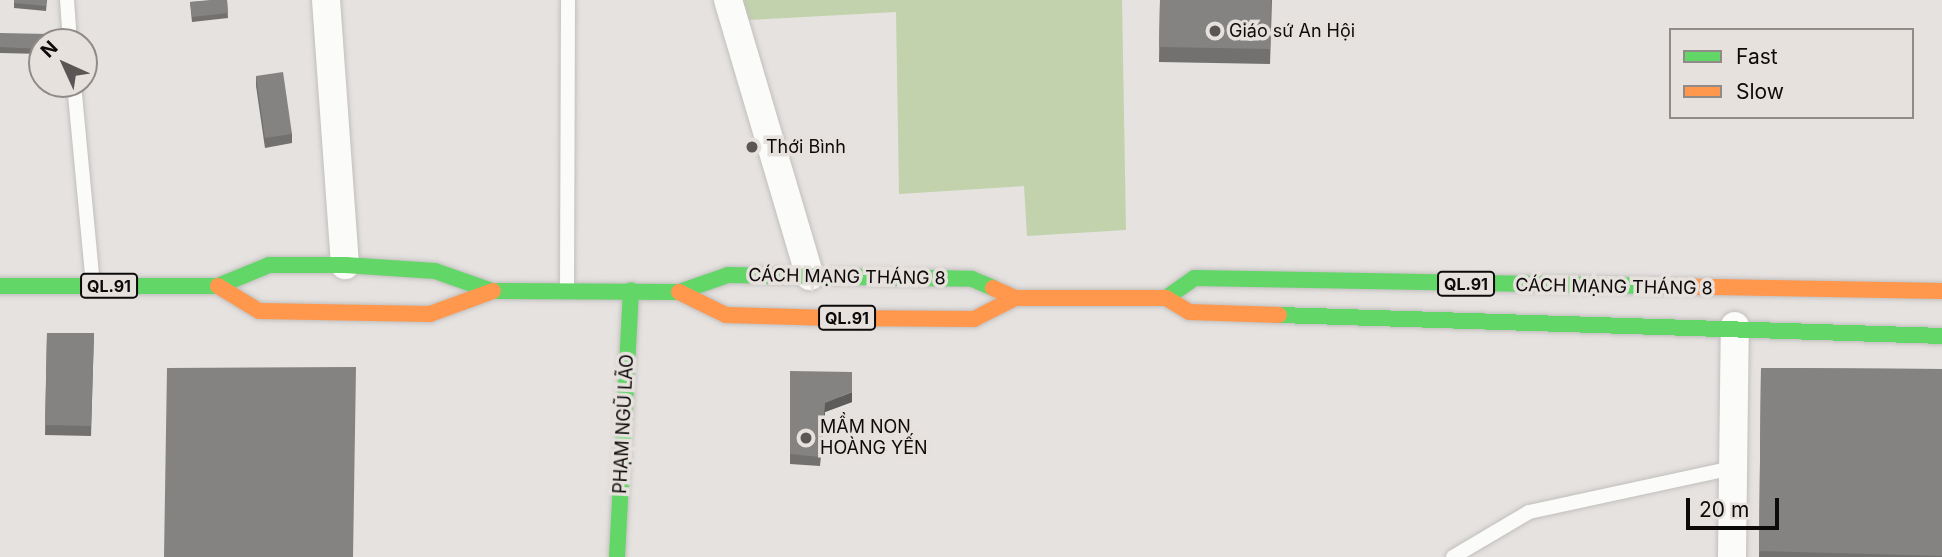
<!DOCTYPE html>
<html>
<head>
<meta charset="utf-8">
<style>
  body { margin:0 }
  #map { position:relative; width:1942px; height:557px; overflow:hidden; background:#e5e2e0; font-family:Inter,sans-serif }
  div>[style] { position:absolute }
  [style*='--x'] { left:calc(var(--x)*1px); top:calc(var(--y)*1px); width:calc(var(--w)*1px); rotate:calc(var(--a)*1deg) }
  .green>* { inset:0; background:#c1d2ac }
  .roads { filter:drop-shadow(0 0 2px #c1bfbd) drop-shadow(0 0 2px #c1bfbd) }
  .lane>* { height:14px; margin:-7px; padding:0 7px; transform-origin:7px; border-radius:7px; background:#fbfbfa }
  .street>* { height:28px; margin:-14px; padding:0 14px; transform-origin:14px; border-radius:14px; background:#fbfbfa }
  .fast>* { height:16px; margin:-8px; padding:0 8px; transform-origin:8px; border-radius:8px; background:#63d668 }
  .slow>* { height:16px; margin:-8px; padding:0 8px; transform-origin:8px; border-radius:8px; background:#ff974d }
  .wall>* { inset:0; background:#72716f }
  .shaded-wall>* { inset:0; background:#5d5c5a }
  .building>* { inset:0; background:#858381 }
  .dots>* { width:19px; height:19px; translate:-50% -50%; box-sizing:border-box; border:4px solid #e7e1de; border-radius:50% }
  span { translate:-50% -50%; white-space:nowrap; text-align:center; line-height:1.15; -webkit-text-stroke:7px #e7e1de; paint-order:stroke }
  .shield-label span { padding:2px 5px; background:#e7e1de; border:2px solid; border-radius:5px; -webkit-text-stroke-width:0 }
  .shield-label { font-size:16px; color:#0d0b0a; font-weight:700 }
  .poi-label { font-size:18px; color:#0d0b0a }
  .left { translate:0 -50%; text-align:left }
  .street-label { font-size:18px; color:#0d0b0a }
  .legend { position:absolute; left:1669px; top:28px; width:245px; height:91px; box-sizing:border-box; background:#e7e1de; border:2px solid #908b89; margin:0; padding:9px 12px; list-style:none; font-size:21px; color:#0d0b0a }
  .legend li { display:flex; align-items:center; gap:14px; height:35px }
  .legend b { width:35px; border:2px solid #908b89 }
  .north { position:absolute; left:28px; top:28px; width:70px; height:70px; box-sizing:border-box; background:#e7e1de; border:2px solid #908b89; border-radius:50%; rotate:315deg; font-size:19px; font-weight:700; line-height:28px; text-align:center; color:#0d0b0a }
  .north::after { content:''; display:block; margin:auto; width:24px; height:32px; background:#595655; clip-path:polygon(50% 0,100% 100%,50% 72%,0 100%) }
  .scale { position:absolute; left:1686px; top:498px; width:93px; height:32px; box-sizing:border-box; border:4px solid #0d0b0a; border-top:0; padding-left:9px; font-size:21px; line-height:24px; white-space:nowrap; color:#0d0b0a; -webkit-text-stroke:5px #e7e1de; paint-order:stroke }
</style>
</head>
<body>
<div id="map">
  <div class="green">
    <div style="clip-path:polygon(743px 0,1122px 0,1126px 230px,1027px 236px,1024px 186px,899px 194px,896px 12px,748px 20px)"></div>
  </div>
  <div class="roads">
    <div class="lane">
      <div style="--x:67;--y:0;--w:42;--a:85.9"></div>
      <div style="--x:74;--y:84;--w:202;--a:84.6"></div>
      <div style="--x:567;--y:289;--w:289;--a:-89.8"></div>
      <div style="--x:1453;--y:557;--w:88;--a:-30.6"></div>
      <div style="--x:1529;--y:512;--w:209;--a:-12.2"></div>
    </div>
    <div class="street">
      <div style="--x:326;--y:0;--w:266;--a:85.9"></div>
      <div style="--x:728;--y:0;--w:288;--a:73.5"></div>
      <div style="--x:1732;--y:557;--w:231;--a:-89.3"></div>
    </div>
    <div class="fast">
      <div style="--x:0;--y:286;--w:218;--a:0"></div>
      <div style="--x:218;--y:286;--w:55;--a:-22.4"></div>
      <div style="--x:269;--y:265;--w:76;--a:0"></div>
      <div style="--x:345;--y:265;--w:90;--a:3.8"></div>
      <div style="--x:435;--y:271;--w:60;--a:19.3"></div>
      <div style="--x:493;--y:291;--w:186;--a:0.3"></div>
      <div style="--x:679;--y:292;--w:52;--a:-19.1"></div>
      <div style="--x:728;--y:275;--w:244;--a:0.9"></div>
      <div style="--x:972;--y:279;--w:23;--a:23"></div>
      <div style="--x:1166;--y:298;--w:35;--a:-35"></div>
      <div style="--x:1195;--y:278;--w:462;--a:1"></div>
      <div style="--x:1279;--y:315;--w:663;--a:1.81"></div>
      <div style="--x:617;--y:557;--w:267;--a:-87"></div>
    </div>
    <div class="slow">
      <div style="--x:218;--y:286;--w:48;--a:31.4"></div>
      <div style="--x:259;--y:311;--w:171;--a:1"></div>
      <div style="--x:430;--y:314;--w:67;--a:-20.1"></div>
      <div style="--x:1657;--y:286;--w:285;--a:1"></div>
      <div style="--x:993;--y:288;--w:24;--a:24"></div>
      <div style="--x:1015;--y:298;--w:151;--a:0"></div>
      <div style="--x:1166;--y:298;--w:27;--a:31"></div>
      <div style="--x:1189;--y:312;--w:90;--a:1.9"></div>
      <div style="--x:679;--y:292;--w:52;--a:26.1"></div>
      <div style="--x:726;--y:315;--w:106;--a:1.6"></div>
      <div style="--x:832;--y:318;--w:142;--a:0.4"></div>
      <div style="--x:974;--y:319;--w:46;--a:-27.1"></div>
    </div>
  </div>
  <div class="wall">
    <div style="clip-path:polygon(14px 0,47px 0,46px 11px,14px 8px)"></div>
    <div style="clip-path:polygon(227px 0,228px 18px,192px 22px,190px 2px)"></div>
    <div style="clip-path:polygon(1160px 0,1272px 0,1270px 64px,1159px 62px)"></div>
    <div style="clip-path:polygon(0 33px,42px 42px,42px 54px,0 53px)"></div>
    <div style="clip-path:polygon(256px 76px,292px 134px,292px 143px,265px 148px,256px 86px)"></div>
    <div style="clip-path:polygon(47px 333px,94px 333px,91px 436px,45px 435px)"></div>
    <div style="clip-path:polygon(1761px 368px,1942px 369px,1942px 557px,1759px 557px)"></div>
    <div style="clip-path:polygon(790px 371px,852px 402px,825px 412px,820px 466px,790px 464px)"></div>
  </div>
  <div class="shaded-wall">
    <div style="clip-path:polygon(852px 392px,852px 402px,825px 412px,820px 466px,825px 403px)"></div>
  </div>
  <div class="building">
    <div style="clip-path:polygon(14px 0,46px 0,46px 6px,14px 3px)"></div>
    <div style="clip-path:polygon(210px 0,227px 0,228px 13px,192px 17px,190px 2px)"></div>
    <div style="clip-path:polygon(1160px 0,1271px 0,1270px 49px,1159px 47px)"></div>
    <div style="clip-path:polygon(0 33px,49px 34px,49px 42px,42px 42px,42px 49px,0 47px)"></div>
    <div style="clip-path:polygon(283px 72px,292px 134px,265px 138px,256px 76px)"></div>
    <div style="clip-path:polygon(47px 333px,94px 333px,91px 426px,45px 425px)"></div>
    <div style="clip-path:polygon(356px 367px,353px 557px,164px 557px,167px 368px)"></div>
    <div style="clip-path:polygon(1761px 368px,1942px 369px,1942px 556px,1759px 551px)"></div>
    <div style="clip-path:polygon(790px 371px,852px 372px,852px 392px,825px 403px,820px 457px,790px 454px)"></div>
  </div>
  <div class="dots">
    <div style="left:1215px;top:31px;background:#595655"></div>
    <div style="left:752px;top:147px;background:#595655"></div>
    <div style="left:806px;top:438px;background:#595655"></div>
  </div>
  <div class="shield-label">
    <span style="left:1466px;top:284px">QL.91</span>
    <span style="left:109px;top:286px">QL.91</span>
    <span style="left:847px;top:318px">QL.91</span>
  </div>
  <div class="poi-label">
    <span class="left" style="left:1229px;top:31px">Giáo sứ An Hội</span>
    <span class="left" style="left:766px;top:147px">Thới Bình</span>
    <span class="left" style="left:820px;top:438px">MẦM NON<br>HOÀNG YẾN</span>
  </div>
  <div class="street-label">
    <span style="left:847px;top:277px;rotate:1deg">CÁCH MẠNG THÁNG 8</span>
    <span style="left:1614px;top:287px;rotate:1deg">CÁCH MẠNG THÁNG 8</span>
    <span style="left:624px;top:424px;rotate:-87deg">PHẠM NGŨ LÃO</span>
  </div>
  <ul class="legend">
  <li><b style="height:9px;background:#63d668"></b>Fast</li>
  <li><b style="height:9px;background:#ff974d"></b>Slow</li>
  </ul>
  <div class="north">N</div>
  <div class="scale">20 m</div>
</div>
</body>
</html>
